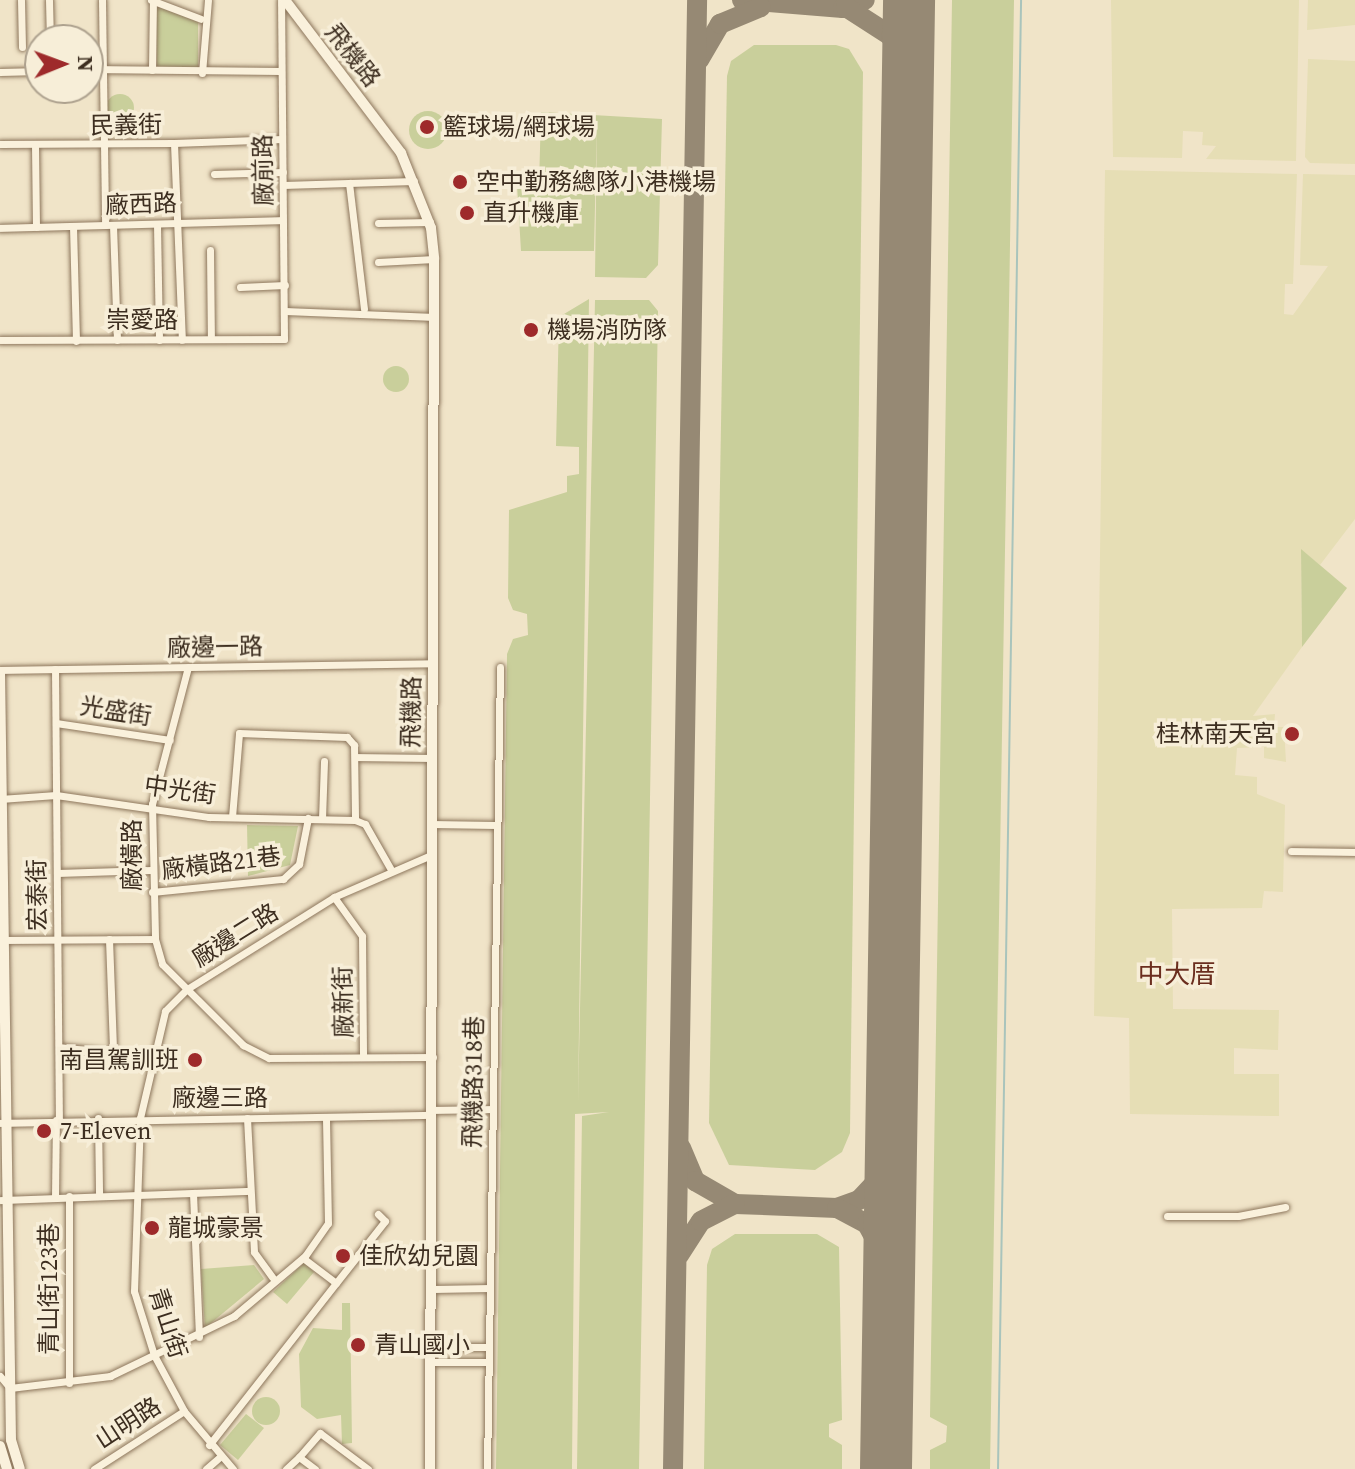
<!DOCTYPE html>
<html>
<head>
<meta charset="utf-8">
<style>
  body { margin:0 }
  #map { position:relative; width:1355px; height:1469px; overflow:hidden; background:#f0e4c8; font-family:"Source Serif 4","Noto Sans TC",serif }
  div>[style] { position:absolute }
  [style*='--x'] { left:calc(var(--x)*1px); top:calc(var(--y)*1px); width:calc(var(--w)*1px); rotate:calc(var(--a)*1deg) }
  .farmland>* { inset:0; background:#e6deb5 }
  .green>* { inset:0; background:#c9cf9b }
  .round { border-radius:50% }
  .stream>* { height:2px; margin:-1px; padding:0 1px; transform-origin:1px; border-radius:1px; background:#a9c4bc }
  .taxiway>* { height:20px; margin:-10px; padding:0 10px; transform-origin:10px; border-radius:10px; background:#968974 }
  .runway>* { height:52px; margin:-26px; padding:0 26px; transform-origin:26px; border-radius:26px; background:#968974 }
  .roads { filter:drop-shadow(0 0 2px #8d765c) drop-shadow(0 0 2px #8d765c) }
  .street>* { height:7px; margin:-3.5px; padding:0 3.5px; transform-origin:3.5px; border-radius:3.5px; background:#faf1dc }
  .secondary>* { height:10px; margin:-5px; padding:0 5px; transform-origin:5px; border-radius:5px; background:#faf1dc }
  .dots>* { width:22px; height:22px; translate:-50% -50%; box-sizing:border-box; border:4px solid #f7eed8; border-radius:50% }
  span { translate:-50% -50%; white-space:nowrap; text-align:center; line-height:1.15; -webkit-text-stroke:7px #f7eed8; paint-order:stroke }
  .street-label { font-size:24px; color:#3d2e20 }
  .poi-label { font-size:24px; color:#3d2e20 }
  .left { translate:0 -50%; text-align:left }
  .right { translate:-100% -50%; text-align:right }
  .neighbourhood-label { font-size:26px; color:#6b2e1e }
  .north { position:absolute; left:24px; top:24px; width:80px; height:80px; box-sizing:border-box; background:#f7eed8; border:2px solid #ada18e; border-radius:50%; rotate:89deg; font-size:22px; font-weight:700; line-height:32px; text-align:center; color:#3d2e20 }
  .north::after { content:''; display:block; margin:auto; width:28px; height:36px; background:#9e2a2b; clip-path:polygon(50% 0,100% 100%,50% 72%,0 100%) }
</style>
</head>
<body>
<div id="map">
  <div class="farmland">
    <div style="clip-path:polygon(1111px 0,1299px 0,1296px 161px,1206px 159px,1216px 146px,1202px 145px,1203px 132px,1183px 131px,1182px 158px,1113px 157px)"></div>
    <div style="clip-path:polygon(1308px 0,1355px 0,1355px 25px,1307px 30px)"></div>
    <div style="clip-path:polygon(1308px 59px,1355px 61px,1355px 164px,1310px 163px,1305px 157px)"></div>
    <div style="clip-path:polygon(1105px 170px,1297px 174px,1293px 284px,1285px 284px,1284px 314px,1293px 315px,1328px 266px,1300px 265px,1303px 174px,1355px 175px,1355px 519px,1320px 565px,1301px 550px,1302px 647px,1253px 716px,1275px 714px,1274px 727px,1284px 727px,1286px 762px,1264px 758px,1264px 747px,1237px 748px,1235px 775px,1257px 777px,1257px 794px,1285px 805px,1283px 892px,1264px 891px,1262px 908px,1172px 909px,1173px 1009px,1279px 1010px,1278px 1050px,1234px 1048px,1234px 1074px,1279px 1074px,1279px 1116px,1130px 1114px,1129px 1018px,1094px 1016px)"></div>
  </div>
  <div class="green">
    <div style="clip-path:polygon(952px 0,1014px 0,990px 1469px,930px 1469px,930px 1450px,946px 1442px,947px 1426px,930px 1417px)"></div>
    <div style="clip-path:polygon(156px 6px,198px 22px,198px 69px,157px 70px)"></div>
    <div style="clip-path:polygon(754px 45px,836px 45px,849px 49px,863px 72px,850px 1133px,842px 1152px,815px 1170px,729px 1165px,709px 1123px,727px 76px,731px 61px)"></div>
    <div class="round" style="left:106px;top:94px;width:28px;height:28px"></div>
    <div class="round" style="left:409px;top:111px;width:38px;height:38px"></div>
    <div style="clip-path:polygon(541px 112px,662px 119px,658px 265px,646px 278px,595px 277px,597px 118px,594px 251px,521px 251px,517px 185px,539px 185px)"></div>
    <div style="clip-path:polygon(589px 299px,578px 1103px,595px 300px,649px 300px,658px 311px,639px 1469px,577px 1469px,582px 1116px,609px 1112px,575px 1114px,572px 1469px,496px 1469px,507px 654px,513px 639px,528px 635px,527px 614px,513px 610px,508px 598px,509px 510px,567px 492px,567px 476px,579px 474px,579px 447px,556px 446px,559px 317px)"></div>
    <div class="round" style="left:383px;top:366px;width:26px;height:26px"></div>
    <div style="clip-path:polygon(1301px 549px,1347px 588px,1302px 647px)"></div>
    <div style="clip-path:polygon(247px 825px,298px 826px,290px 865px,248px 876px)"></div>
    <div style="clip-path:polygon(735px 1234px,817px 1234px,839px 1247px,842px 1420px,829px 1424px,829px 1437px,842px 1445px,842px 1469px,704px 1469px,707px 1265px,712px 1249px)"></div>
    <div style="clip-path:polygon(304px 1263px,314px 1272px,287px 1304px,273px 1292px)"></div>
    <div style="clip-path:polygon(254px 1265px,264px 1279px,205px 1328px,201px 1269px)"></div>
    <div style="clip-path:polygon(342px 1303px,350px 1303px,352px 1443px,342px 1444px,341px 1415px,317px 1419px,301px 1407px,299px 1354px,313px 1328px,342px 1330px)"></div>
    <div class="round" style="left:252px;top:1397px;width:28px;height:28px"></div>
    <div style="clip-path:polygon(246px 1414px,264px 1428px,238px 1460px,220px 1445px)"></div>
  </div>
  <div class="stream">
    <div style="--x:998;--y:1469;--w:1469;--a:-89.1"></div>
  </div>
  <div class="taxiway">
    <div style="--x:742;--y:0;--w:101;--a:4.5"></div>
    <div style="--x:843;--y:8;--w:23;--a:-20"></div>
    <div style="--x:846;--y:7;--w:54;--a:32.8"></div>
    <div style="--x:891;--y:36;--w:55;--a:71.9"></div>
    <div style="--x:699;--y:60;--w:42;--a:-59.7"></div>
    <div style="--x:720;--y:24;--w:44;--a:-22.5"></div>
    <div style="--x:681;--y:1148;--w:36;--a:67"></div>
    <div style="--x:695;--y:1181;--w:46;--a:29.9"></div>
    <div style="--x:735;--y:1204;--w:102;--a:2.2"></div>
    <div style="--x:837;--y:1208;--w:23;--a:-20"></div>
    <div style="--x:859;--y:1200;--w:48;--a:-46.7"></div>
    <div style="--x:837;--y:1208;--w:34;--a:28"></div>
    <div style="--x:867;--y:1224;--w:48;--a:61.3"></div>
    <div style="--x:679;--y:1255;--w:40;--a:-57.1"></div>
    <div style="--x:701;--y:1221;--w:38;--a:-27"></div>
    <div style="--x:673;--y:1469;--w:1469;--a:-89.06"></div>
  </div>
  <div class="runway">
    <div style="--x:886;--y:1469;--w:1469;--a:-89.1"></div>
  </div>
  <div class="roads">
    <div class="street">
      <div style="--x:21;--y:0;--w:47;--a:88.8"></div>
      <div style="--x:49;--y:0;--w:40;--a:88.6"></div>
      <div style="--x:102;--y:0;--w:225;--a:89.2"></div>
      <div style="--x:151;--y:0;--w:53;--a:20.8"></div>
      <div style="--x:88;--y:69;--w:193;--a:0.6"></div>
      <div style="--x:152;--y:70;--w:69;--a:-89.2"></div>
      <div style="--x:0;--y:72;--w:40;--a:-1.4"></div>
      <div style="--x:202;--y:73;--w:73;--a:-85.3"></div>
      <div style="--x:174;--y:143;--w:108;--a:-2.1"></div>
      <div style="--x:0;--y:144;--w:174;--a:-0.3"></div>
      <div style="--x:174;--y:143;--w:197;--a:87.7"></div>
      <div style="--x:35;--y:145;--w:82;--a:89.3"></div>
      <div style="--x:214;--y:174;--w:69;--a:-1.7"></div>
      <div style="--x:349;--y:183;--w:127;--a:83.2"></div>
      <div style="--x:283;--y:185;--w:131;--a:-1.7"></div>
      <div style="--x:378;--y:223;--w:52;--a:-1.1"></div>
      <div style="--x:157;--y:224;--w:116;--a:89"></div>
      <div style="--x:113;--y:225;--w:115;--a:88"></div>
      <div style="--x:73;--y:226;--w:115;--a:88.5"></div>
      <div style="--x:0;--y:228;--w:283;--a:-1.6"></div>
      <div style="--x:210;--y:250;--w:89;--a:89.4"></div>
      <div style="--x:378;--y:262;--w:56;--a:-3.1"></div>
      <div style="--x:240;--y:287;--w:45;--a:-2.5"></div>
      <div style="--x:285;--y:311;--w:150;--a:2.3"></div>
      <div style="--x:0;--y:340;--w:284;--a:-0.2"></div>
      <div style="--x:284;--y:339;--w:339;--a:-90.5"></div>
      <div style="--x:188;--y:667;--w:142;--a:104.7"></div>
      <div style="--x:152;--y:804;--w:135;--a:88.7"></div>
      <div style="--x:155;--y:939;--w:26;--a:74"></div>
      <div style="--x:162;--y:964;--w:115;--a:45"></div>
      <div style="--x:243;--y:1045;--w:29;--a:27"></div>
      <div style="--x:269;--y:1058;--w:164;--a:-0.3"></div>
      <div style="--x:55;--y:669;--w:451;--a:89.5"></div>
      <div style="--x:0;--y:670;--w:431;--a:-0.9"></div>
      <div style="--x:56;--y:723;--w:115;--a:8.5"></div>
      <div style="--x:355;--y:757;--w:75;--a:0.8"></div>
      <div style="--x:0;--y:799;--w:56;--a:-4.1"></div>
      <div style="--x:56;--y:795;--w:155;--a:8.2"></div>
      <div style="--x:209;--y:817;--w:146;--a:1.2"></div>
      <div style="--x:232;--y:817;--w:84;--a:-85.2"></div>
      <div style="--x:239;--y:733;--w:108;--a:2.1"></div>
      <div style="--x:347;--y:737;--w:11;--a:49"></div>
      <div style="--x:354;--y:745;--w:75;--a:89.2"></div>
      <div style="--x:355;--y:820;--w:11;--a:22"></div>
      <div style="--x:365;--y:824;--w:51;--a:60.4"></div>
      <div style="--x:322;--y:819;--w:58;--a:-88"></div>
      <div style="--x:431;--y:824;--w:65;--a:0.9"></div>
      <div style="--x:1291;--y:851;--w:64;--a:0.9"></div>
      <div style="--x:57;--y:873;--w:94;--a:-1.8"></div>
      <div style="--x:152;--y:892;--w:132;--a:-5.7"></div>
      <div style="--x:283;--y:879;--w:22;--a:-43"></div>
      <div style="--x:299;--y:864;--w:47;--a:-78.9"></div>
      <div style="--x:334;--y:897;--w:48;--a:54.3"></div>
      <div style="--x:362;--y:936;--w:121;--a:89.5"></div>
      <div style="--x:109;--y:939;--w:111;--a:87.9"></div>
      <div style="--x:4;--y:940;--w:151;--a:-0.4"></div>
      <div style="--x:59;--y:1047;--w:94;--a:6.1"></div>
      <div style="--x:432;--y:1110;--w:60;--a:-1"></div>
      <div style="--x:98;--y:1118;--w:76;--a:89.2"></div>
      <div style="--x:247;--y:1118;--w:134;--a:87"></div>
      <div style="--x:254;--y:1252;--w:31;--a:54"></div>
      <div style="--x:0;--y:1123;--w:432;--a:-1.1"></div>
      <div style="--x:193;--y:1193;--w:144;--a:87.6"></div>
      <div style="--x:69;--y:1196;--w:187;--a:90"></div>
      <div style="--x:55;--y:1197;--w:77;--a:-89.3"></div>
      <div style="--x:0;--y:1200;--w:249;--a:-2.1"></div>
      <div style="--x:1167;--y:1216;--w:71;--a:0"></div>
      <div style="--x:1238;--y:1216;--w:48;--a:-10.8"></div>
      <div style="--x:303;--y:1258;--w:41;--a:37.1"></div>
      <div style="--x:336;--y:1283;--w:79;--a:-51.7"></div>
      <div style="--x:385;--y:1221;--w:10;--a:-135"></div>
      <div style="--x:433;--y:1289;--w:57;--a:-1"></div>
      <div style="--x:432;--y:1347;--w:57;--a:0"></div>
      <div style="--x:432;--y:1362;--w:57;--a:0"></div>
      <div style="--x:0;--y:1376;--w:16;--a:50"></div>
      <div style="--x:10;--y:1388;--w:101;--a:-6.8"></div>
      <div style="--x:110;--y:1376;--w:138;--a:-25.8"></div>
      <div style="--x:234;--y:1316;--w:93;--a:-40.2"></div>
      <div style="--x:305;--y:1256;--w:40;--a:-55.1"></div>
      <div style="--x:328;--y:1223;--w:106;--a:-91.1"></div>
      <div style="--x:209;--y:1445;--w:206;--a:-51.9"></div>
      <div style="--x:299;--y:1457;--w:32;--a:-49"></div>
      <div style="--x:320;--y:1433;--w:60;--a:36.9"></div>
      <div style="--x:94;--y:1469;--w:107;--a:-32.8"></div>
      <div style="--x:206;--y:1469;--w:18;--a:-41"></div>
      <div style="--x:233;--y:1469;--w:76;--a:-130.2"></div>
      <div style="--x:184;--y:1411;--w:64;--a:-118.2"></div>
      <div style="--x:154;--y:1355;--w:67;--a:-107.4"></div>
      <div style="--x:134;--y:1291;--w:173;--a:-88"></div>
      <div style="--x:140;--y:1118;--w:110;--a:-76.8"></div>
      <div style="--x:165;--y:1011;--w:31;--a:-45"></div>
      <div style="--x:187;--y:989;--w:173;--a:-32"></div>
      <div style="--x:334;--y:897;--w:106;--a:-23.4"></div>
      <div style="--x:286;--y:1469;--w:18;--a:-43"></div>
      <div style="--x:299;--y:1457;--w:20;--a:37"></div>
      <div style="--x:487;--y:1469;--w:802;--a:-89.07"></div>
    </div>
    <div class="secondary">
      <div style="--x:285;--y:0;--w:192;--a:52.8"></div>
      <div style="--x:401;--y:153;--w:81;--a:68.2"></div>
      <div style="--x:431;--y:228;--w:31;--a:84"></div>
      <div style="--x:434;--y:259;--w:1210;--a:90.19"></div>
      <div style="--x:0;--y:672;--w:768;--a:89.18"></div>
      <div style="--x:11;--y:1440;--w:30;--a:73"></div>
      <div style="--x:0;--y:1446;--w:24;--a:73"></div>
    </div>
  </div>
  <div class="dots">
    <div style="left:427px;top:127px;background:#9e2a2b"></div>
    <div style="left:460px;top:182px;background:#9e2a2b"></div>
    <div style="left:467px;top:213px;background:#9e2a2b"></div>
    <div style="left:531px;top:330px;background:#9e2a2b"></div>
    <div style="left:1292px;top:734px;background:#9e2a2b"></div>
    <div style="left:195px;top:1060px;background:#9e2a2b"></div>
    <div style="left:44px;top:1131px;background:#9e2a2b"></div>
    <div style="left:152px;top:1228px;background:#9e2a2b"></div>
    <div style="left:343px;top:1256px;background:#9e2a2b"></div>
    <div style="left:358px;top:1345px;background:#9e2a2b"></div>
  </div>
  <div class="street-label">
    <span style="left:353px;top:55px;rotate:52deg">飛機路</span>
    <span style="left:126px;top:125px;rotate:-1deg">民義街</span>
    <span style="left:263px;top:170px;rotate:-91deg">廠前路</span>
    <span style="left:141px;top:204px;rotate:-2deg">廠西路</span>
    <span style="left:142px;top:320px">崇愛路</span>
    <span style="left:215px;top:647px;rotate:-1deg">廠邊一路</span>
    <span style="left:116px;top:711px;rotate:9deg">光盛街</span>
    <span style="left:411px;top:712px;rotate:-89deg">飛機路</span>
    <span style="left:180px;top:790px;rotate:8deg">中光街</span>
    <span style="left:132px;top:855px;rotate:-90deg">廠橫路</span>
    <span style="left:221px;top:863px;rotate:-7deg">廠橫路21巷</span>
    <span style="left:37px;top:895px;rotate:-91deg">宏泰街</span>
    <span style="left:235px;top:935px;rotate:-32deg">廠邊二路</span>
    <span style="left:343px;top:1002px;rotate:-91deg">廠新街</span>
    <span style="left:473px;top:1082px;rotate:-89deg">飛機路318巷</span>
    <span style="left:220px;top:1098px">廠邊三路</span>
    <span style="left:49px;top:1289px;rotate:-90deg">青山街123巷</span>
    <span style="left:168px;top:1323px;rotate:72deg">青山街</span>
    <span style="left:128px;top:1423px;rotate:-33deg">山明路</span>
  </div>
  <div class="poi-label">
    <span class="left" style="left:443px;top:127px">籃球場/網球場</span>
    <span class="left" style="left:476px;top:182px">空中勤務總隊小港機場</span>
    <span class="left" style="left:483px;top:213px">直升機庫</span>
    <span class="left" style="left:547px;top:330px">機場消防隊</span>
    <span class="right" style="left:1276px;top:734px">桂林南天宮</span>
    <span class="right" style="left:179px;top:1060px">南昌駕訓班</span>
    <span class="left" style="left:60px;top:1131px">7-Eleven</span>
    <span class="left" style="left:168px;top:1228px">龍城豪景</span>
    <span class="left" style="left:359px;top:1256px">佳欣幼兒園</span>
    <span class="left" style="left:374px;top:1345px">青山國小</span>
  </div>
  <div class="neighbourhood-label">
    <span style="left:1177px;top:975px">中大厝</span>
  </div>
  <div class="north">N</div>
</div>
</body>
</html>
